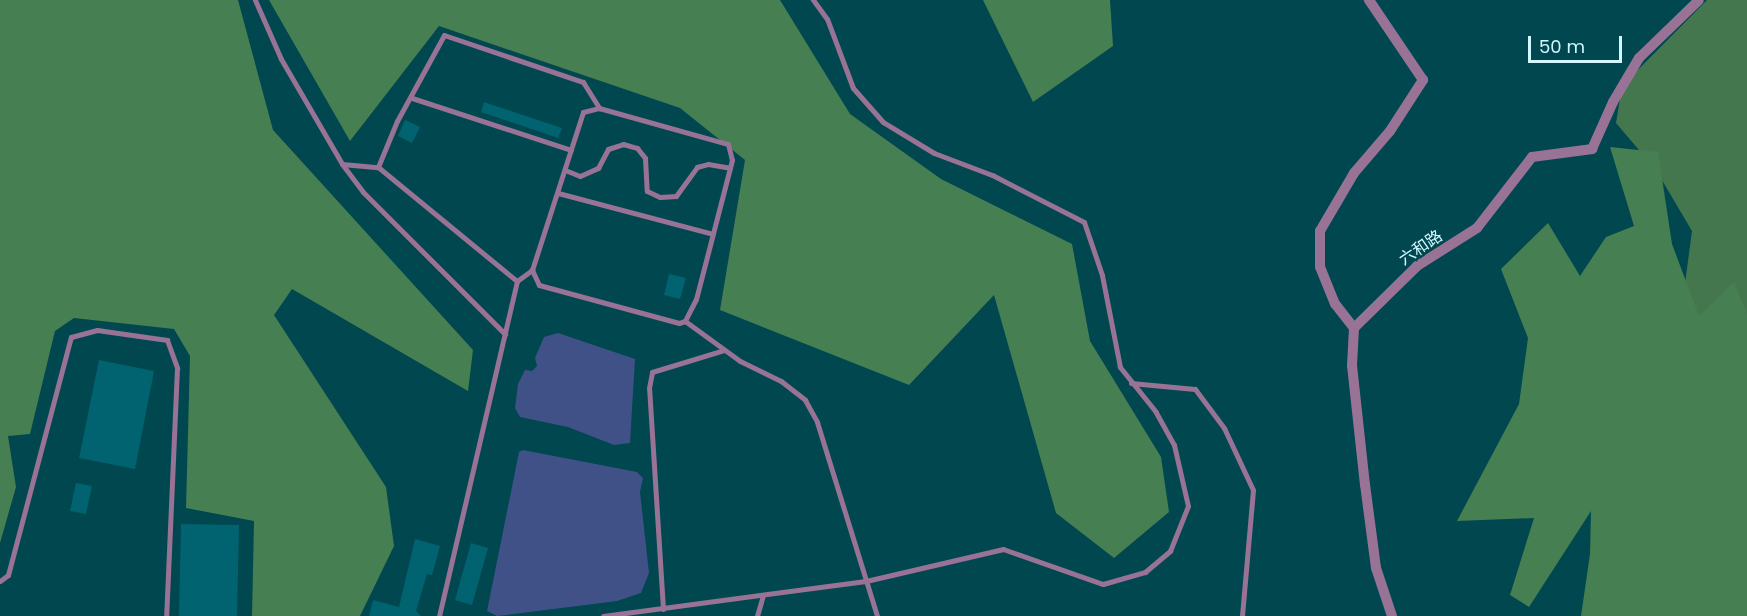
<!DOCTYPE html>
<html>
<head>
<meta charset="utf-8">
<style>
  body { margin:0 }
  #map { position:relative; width:1747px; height:616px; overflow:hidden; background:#004750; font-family:Poppins,"Noto Sans TC",sans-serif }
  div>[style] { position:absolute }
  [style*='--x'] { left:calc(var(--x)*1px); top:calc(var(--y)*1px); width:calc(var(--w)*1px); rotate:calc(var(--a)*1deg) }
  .green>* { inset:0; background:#45774f }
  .forest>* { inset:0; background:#467f52 }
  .water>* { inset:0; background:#3f5187 }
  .building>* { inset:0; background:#00636f }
  .lane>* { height:5px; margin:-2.5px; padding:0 2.5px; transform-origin:2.5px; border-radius:2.5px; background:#997396 }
  .street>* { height:10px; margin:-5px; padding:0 5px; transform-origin:5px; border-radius:5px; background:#997396 }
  span { translate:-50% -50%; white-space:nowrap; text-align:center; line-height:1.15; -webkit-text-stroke:4.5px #004750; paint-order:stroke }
  .street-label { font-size:16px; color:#d2f8fe }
  .scale { position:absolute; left:1528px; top:36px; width:94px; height:27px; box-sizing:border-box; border:3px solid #d2f8fe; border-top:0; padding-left:8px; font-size:18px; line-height:21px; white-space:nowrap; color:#d2f8fe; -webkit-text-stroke:4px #004750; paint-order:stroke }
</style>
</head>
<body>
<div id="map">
  <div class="green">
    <div style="clip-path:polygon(1707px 0,1747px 0,1747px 383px,1676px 351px,1692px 231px,1656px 170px,1616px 123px,1622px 86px)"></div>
  </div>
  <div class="forest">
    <div style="clip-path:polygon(0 0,238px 0,273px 130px,473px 350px,468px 391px,292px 289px,274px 315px,386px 487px,394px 546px,360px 616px,252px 616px,254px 521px,186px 508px,190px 356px,174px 329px,74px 318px,55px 331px,30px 434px,8px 436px,16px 487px,0 543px)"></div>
    <div style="clip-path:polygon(269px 0,780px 0,850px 114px,941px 179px,1072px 244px,1090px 341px,1161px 457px,1169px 512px,1114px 558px,1056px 513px,994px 295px,909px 385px,720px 310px,745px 160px,680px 108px,439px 26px,350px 141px)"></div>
    <div style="clip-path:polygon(983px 0,1110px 0,1113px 46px,1033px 102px)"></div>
    <div style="clip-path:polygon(1610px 147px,1658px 152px,1672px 244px,1699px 316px,1734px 282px,1747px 314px,1747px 616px,1581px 616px,1590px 554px,1591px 511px,1529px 607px,1510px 595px,1534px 518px,1457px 521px,1519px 404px,1528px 338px,1501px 269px,1548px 223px,1580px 276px,1606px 237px,1634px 226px)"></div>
  </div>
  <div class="water">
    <div style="clip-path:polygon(558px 333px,635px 359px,630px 443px,614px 445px,568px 427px,520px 417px,515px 408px,518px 384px,525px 370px,532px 371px,537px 366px,535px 358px,544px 337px)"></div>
    <div style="clip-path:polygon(523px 450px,637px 472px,643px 478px,640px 492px,649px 573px,641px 593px,617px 601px,497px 616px,487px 611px,519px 452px)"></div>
  </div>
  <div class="building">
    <div style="clip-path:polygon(484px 102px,562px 128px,558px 138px,481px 112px)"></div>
    <div style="clip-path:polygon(405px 120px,420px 127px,412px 143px,398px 136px)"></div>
    <div style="clip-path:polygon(669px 274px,686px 278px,680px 299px,664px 295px)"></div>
    <div style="clip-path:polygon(99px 360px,154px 371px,135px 469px,79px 458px)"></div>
    <div style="clip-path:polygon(76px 483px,92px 486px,86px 514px,70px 511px)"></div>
    <div style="clip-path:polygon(181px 524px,239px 525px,237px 616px,179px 616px)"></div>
    <div style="clip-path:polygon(415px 539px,440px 546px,432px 575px,427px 574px,416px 611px,421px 616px,369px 616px,373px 600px,399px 607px)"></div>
    <div style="clip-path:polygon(471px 543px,488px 548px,472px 605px,455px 600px)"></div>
  </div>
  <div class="lane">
    <div style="--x:255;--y:0;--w:64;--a:66.2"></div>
    <div style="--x:281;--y:59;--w:121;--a:59.8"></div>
    <div style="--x:342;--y:164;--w:36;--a:5"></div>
    <div style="--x:378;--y:167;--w:180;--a:39.4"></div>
    <div style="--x:517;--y:281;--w:344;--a:103.1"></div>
    <div style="--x:412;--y:98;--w:167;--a:18.1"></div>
    <div style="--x:599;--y:108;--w:134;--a:15.6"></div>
    <div style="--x:728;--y:144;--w:16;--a:76"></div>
    <div style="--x:732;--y:160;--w:144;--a:104.5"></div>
    <div style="--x:696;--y:299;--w:25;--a:117"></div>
    <div style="--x:685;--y:321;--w:6;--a:162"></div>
    <div style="--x:679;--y:323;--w:145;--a:-164.8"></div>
    <div style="--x:539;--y:285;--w:17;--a:-115"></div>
    <div style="--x:532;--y:270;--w:166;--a:-72.1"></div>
    <div style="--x:583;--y:112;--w:16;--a:-14"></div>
    <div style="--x:342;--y:164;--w:35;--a:53"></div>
    <div style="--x:363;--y:192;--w:201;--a:45"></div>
    <div style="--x:378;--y:167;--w:50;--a:-67.6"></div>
    <div style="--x:397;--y:121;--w:98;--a:-61.3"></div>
    <div style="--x:444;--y:35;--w:147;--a:18.7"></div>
    <div style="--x:583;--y:82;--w:31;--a:58"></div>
    <div style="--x:565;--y:170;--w:16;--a:22"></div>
    <div style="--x:580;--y:176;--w:20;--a:-24"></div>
    <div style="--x:598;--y:168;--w:21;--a:-62"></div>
    <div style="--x:608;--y:149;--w:16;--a:-18"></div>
    <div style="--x:623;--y:144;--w:15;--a:16"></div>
    <div style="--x:637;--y:148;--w:13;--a:51"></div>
    <div style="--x:645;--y:158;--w:33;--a:87"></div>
    <div style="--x:647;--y:191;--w:14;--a:25"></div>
    <div style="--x:660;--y:197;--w:16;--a:-4"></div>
    <div style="--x:676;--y:196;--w:36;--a:-54"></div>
    <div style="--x:697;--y:167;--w:11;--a:-15"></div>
    <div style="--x:708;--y:164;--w:22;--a:10"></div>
    <div style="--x:558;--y:193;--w:160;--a:14.8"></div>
    <div style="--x:517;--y:281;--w:19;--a:-36"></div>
    <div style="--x:685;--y:321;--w:68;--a:36"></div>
    <div style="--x:740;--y:361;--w:46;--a:26"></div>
    <div style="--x:781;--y:381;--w:31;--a:38"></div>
    <div style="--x:805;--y:400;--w:25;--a:61"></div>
    <div style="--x:817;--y:422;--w:203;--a:72.8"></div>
    <div style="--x:1131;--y:383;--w:64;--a:5.4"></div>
    <div style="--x:1195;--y:389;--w:49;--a:53.4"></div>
    <div style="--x:1224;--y:428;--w:68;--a:64.9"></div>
    <div style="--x:1253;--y:490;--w:126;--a:95"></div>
    <div style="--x:0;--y:581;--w:10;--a:-37"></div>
    <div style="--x:8;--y:575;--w:246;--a:-75.2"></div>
    <div style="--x:71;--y:337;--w:27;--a:-15"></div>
    <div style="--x:97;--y:330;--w:71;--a:8.1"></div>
    <div style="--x:167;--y:340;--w:30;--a:70"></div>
    <div style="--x:177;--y:368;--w:248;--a:92.5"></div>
    <div style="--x:663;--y:609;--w:221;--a:-93.6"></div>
    <div style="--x:649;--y:388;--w:16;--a:-79"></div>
    <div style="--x:652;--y:372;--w:75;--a:-17"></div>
    <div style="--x:603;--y:616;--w:265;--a:-7.6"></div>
    <div style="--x:866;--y:581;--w:141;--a:-13.1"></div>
    <div style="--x:1003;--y:549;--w:106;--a:19.3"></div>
    <div style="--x:1103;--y:584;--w:44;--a:-15.9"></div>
    <div style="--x:1145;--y:572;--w:33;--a:-40"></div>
    <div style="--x:1170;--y:551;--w:48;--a:-68.2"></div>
    <div style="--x:1188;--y:506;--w:63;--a:-102.9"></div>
    <div style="--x:1174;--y:445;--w:38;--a:-119"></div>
    <div style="--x:1156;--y:412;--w:58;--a:-128.7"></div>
    <div style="--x:1120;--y:367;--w:94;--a:-101.1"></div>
    <div style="--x:1102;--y:275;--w:56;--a:-108.8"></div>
    <div style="--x:1084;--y:222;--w:103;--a:-152.9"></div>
    <div style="--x:992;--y:175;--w:62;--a:-159.2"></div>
    <div style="--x:934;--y:153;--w:60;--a:-148.7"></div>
    <div style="--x:883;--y:122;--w:45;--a:-131.4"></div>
    <div style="--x:853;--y:88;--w:74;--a:-110.6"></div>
    <div style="--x:827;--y:19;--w:24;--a:-126"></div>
    <div style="--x:757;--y:616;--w:22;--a:-74"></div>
  </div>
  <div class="street">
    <div style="--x:1354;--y:328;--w:31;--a:-128"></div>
    <div style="--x:1335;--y:304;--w:40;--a:-112"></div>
    <div style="--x:1320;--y:267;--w:36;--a:-90"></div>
    <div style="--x:1320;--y:231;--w:67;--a:-59.6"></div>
    <div style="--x:1354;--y:173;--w:55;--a:-49.4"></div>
    <div style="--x:1390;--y:131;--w:61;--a:-57.1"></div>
    <div style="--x:1423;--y:80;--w:97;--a:-124"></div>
    <div style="--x:1392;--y:616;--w:51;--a:-108.4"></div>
    <div style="--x:1376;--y:568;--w:84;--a:-97.5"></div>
    <div style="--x:1365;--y:485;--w:120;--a:-96.2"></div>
    <div style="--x:1352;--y:366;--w:38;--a:-87"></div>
    <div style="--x:1354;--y:328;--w:88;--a:-44.5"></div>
    <div style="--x:1417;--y:266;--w:71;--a:-32.3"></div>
    <div style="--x:1477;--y:228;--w:90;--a:-52.2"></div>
    <div style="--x:1532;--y:157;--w:61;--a:-7.6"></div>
    <div style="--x:1592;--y:149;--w:51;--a:-65.9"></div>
    <div style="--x:1613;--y:102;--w:51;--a:-59.4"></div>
    <div style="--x:1639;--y:58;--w:83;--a:-44"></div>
  </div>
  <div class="street-label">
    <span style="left:1421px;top:248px;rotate:-34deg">六和路</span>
  </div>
  <div class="scale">50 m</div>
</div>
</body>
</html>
